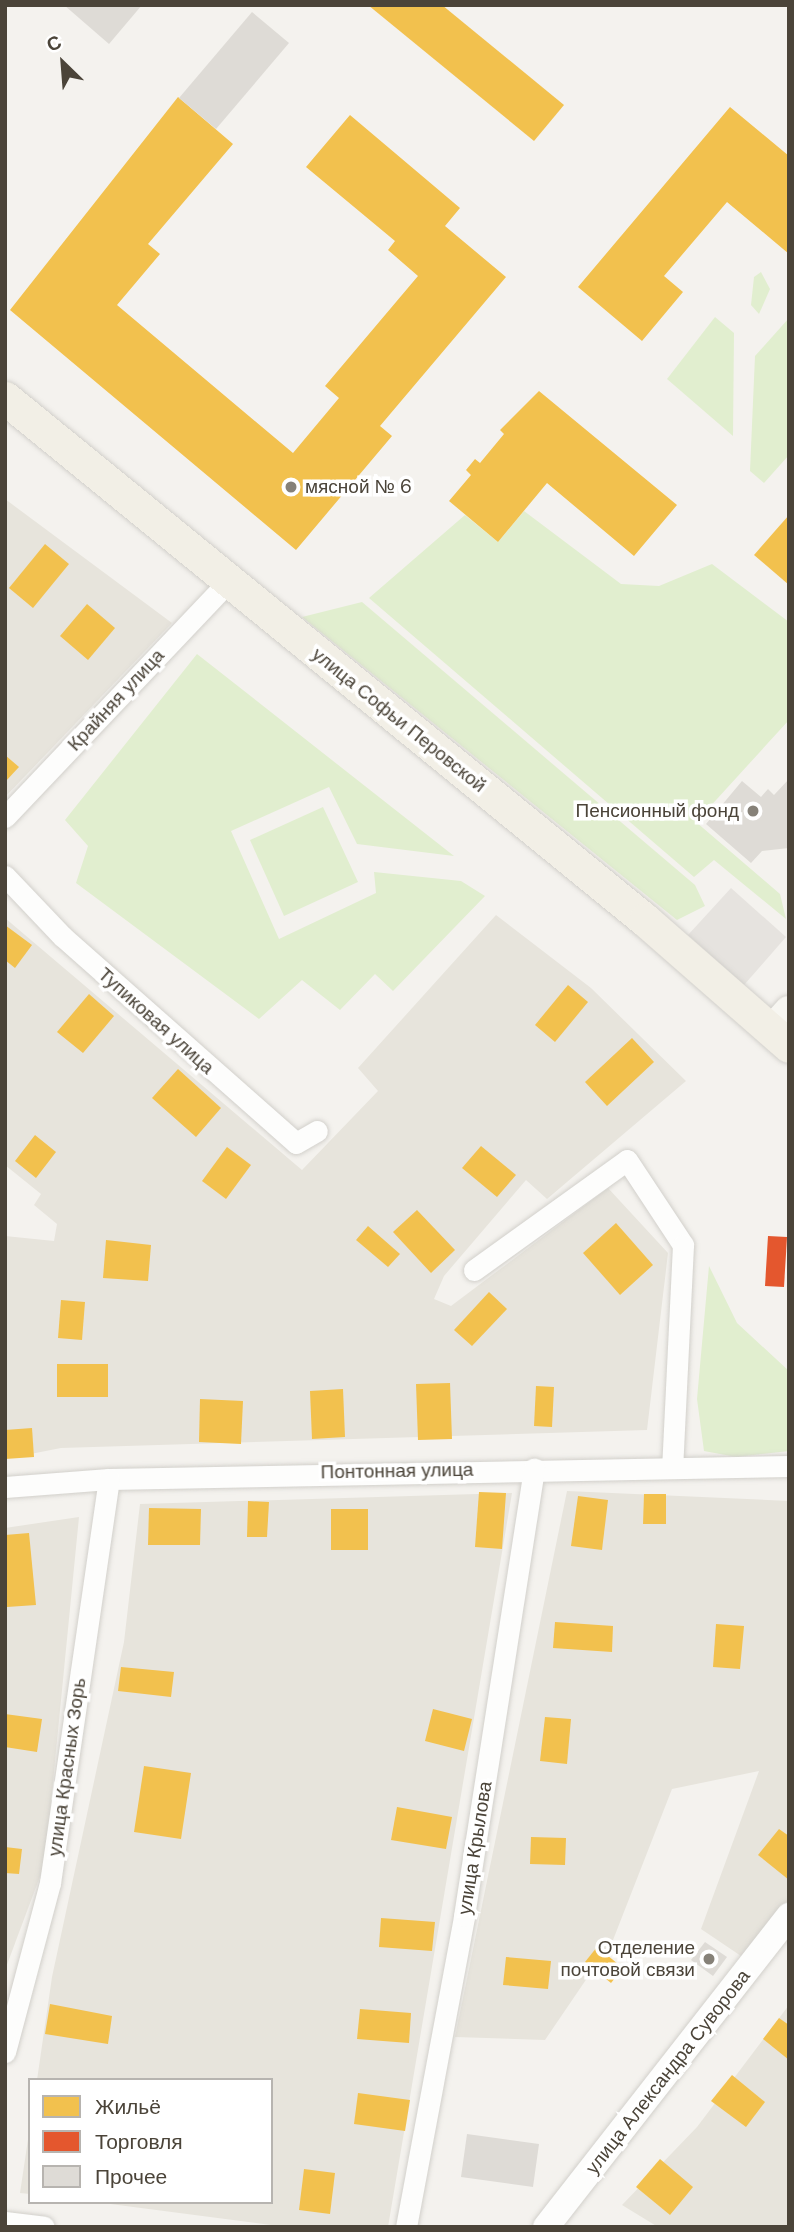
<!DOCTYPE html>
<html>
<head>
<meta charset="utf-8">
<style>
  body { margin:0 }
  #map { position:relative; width:794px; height:2232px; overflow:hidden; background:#f4f2ee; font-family:"DM Sans",sans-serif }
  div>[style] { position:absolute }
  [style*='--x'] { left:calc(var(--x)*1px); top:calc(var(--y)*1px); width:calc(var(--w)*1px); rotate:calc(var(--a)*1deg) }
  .residential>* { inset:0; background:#e7e4dc }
  .green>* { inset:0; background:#e1eecf }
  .parking>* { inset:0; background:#e6e3df }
  .homes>* { inset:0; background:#f2c14e }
  .shops>* { inset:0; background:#e4572e }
  .building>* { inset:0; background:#dedbd6 }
  .roads { filter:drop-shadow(0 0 2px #d2d0cb) drop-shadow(0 0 2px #d2d0cb) }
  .minor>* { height:21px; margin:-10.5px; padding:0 10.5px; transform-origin:10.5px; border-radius:10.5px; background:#fdfdfc }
  .tertiary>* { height:26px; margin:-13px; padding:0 13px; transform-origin:13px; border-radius:13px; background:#fdfdfc }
  .secondary>* { height:30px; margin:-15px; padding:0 15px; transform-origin:15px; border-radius:15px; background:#f7f6f1 }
  .primary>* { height:33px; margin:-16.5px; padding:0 16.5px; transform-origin:16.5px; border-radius:16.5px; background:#f2efe6 }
  .dots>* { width:19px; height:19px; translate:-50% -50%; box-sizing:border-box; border:4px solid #fff; border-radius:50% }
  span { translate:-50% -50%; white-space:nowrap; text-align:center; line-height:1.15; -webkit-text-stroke:7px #fff; paint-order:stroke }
  .poi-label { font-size:19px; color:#4b4439 }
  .left { translate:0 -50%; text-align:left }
  .right { translate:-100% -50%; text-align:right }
  .street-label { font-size:19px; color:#4b4439 }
  .frame { position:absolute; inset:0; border:7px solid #4b4439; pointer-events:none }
  .legend { position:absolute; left:28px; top:2078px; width:245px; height:126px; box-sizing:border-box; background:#fff; border:2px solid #b7b4b0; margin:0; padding:9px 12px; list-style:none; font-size:21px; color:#4b4439 }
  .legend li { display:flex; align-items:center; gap:14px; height:35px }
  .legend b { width:35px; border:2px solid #b7b4b0 }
  .north { position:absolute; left:28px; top:28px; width:70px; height:70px; -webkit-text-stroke:5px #fff; paint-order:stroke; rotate:335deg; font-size:19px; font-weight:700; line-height:28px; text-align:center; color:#4b4439 }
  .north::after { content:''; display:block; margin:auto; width:24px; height:32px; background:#4b4439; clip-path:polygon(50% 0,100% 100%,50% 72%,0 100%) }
</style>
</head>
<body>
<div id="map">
  <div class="residential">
    <div style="clip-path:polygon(5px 499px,172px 623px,5px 797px)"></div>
    <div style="clip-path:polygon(496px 915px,591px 988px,686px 1081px,547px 1199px,526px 1180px,444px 1276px,434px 1299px,451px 1306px,608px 1188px,668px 1253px,647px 1430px,61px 1448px,5px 1459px,5px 1236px,54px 1241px,57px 1224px,34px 1205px,41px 1194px,5px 1165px,5px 918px,302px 1170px,378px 1091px,358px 1068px)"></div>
    <div style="clip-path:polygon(567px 1491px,789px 1501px,789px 1899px,744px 1958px,701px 1929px,759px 1771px,672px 1789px,613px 1940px,545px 2040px,455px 2037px)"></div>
    <div style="clip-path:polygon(512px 1493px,388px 2227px,286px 2227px,95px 2202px,271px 2202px,271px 2080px,37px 2080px,52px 1977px,124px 1642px,140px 1504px)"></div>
    <div style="clip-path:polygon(79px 1517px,45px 1863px,5px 1970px,5px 1528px)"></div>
    <div style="clip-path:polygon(789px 2005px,789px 2227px,658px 2227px,622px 2205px,697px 2127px)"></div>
    <div style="clip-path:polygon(30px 2126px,30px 2194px,20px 2193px)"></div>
  </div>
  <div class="green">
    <div style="clip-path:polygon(761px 272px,770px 289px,759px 314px,751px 305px,754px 277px)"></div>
    <div style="clip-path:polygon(715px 317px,734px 333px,733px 436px,667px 379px)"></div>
    <div style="clip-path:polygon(789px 318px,789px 455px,764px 483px,750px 471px,755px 356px)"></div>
    <div style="clip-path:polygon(524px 511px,621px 584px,659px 586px,712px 564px,789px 622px,789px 720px,696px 822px,780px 894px,786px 919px,714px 860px,694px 877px,369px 598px,465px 515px,498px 542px)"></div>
    <div style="clip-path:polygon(362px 602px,695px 885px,705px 906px,677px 920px,302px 617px)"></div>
    <div style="clip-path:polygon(197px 654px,454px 856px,357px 844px,329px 787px,231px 831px,279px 939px,376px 893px,374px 872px,461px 881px,485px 896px,393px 991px,375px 974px,340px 1010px,302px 980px,259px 1019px,76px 883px,88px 846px,65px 820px)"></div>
    <div style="clip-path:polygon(323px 807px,358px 882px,284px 916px,250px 840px)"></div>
    <div style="clip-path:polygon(709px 1266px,737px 1323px,789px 1371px,789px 1451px,736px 1457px,704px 1451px,697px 1399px)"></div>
  </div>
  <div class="parking">
    <div style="clip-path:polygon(731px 888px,786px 937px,744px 985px,688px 935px)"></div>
  </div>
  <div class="homes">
    <div style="clip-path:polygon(368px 5px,442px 5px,564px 105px,534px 141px)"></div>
    <div style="clip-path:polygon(178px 97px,233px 144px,148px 244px,160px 254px,117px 305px,293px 453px,339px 398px,325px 386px,418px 276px,388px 250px,395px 241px,306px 167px,350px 115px,460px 208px,445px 226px,506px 277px,380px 426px,392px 436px,296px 550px,10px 310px)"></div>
    <div style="clip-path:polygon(730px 107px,789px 156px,789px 254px,727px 202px,664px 276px,683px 292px,642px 341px,578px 287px)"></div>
    <div style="clip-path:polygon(539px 391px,677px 505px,634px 556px,547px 483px,498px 542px,449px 501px,471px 475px,466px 470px,475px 459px,480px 463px,504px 434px,500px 430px)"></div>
    <div style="clip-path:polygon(789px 515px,789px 585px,754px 555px)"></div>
    <div style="clip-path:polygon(45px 544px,69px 564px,33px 608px,9px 588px)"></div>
    <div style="clip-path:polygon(87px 604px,115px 628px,88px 660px,60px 636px)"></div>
    <div style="clip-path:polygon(5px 755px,19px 767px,5px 782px)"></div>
    <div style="clip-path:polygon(5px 925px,32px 945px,15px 968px,5px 960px)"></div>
    <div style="clip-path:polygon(568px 985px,588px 1002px,555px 1042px,535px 1025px)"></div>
    <div style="clip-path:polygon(89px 994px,114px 1016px,83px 1053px,57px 1032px)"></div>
    <div style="clip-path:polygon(632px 1038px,654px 1062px,607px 1106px,585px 1082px)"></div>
    <div style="clip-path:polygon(178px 1069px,221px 1108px,196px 1137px,152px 1098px)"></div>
    <div style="clip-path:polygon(35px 1135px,56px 1152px,36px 1178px,15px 1161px)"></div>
    <div style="clip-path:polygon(481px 1146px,516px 1175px,497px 1197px,462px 1168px)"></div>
    <div style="clip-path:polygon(227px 1147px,251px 1165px,226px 1199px,202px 1181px)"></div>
    <div style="clip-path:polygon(417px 1210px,455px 1250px,431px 1273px,393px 1232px)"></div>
    <div style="clip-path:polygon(616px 1223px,653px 1265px,620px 1295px,583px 1253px)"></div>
    <div style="clip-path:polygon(368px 1226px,400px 1254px,388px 1267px,356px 1240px)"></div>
    <div style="clip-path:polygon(106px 1240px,151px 1245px,148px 1281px,103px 1278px)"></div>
    <div style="clip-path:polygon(489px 1292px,507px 1309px,472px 1346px,454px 1330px)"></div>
    <div style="clip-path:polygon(61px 1300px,85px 1302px,82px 1340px,58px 1338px)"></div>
    <div style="clip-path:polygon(57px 1364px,108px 1364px,108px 1397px,57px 1397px)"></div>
    <div style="clip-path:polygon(450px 1383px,452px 1439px,418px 1440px,416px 1384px)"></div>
    <div style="clip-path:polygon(536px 1386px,554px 1387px,552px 1427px,534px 1426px)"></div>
    <div style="clip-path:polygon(343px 1389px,345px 1437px,312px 1439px,310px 1391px)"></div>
    <div style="clip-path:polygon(200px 1399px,243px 1401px,241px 1444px,199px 1442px)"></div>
    <div style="clip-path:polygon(32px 1428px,34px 1457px,5px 1459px,5px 1430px)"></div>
    <div style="clip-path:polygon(479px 1492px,506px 1493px,502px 1549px,475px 1547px)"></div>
    <div style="clip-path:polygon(644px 1494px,666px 1494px,666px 1524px,643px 1524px)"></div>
    <div style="clip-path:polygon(578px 1496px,608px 1500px,602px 1550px,571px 1546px)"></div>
    <div style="clip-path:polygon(248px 1501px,269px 1502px,267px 1537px,247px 1537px)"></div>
    <div style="clip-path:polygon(149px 1508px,201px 1509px,200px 1545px,148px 1545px)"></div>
    <div style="clip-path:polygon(331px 1509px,368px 1509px,368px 1550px,331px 1550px)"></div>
    <div style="clip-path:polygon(29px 1533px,36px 1605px,7px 1607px,5px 1535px)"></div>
    <div style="clip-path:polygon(555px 1622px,613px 1626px,612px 1652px,553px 1648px)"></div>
    <div style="clip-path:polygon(716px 1624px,744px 1626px,740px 1669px,713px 1667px)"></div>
    <div style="clip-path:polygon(121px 1667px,174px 1672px,171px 1697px,118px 1691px)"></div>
    <div style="clip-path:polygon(433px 1709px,472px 1719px,464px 1751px,425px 1741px)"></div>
    <div style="clip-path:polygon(5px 1714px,42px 1719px,37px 1752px,5px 1747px)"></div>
    <div style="clip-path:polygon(545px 1717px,571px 1719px,567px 1764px,540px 1761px)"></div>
    <div style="clip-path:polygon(144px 1766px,191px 1773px,181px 1839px,134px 1832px)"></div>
    <div style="clip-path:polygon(397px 1807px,452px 1817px,446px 1849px,391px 1840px)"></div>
    <div style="clip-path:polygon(779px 1829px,789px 1836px,789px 1880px,758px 1855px)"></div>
    <div style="clip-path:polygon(531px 1837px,566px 1838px,565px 1865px,530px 1864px)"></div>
    <div style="clip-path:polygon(5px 1847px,22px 1849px,19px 1874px,5px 1873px)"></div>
    <div style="clip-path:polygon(381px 1918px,435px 1922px,432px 1951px,379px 1947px)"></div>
    <div style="clip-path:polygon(597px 1947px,623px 1968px,611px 1983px,585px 1962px)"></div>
    <div style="clip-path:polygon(506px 1957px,551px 1961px,548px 1989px,503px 1985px)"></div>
    <div style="clip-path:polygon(50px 2004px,112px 2016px,108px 2044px,45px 2034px)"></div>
    <div style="clip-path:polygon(360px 2009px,411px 2013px,409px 2043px,357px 2039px)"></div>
    <div style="clip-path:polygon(779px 2018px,789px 2025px,789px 2060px,763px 2039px)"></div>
    <div style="clip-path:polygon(732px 2075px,765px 2102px,746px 2127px,711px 2101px)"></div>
    <div style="clip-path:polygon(358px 2093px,410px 2100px,405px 2131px,354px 2124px)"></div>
    <div style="clip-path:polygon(660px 2159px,693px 2187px,670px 2215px,636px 2187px)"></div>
    <div style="clip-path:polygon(304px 2169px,335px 2173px,330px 2214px,299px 2210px)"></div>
  </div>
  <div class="shops">
    <div style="clip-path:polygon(768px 1236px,787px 1237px,784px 1287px,765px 1286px)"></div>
  </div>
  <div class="building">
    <div style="clip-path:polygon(64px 5px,142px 5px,109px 44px)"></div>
    <div style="clip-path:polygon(252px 12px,289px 43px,216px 129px,179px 98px)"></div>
    <div style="clip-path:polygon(789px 779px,789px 848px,762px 851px,751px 863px,706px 824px,742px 781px,761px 797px,768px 789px,774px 795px)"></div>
    <div style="clip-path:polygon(705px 1942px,727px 1957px,713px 1976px,691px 1960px)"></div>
    <div style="clip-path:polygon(467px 2134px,539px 2144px,533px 2187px,461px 2177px)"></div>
  </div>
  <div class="roads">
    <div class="minor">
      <div style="--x:5;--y:817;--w:323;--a:-46.5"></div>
      <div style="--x:5;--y:876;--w:83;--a:46.5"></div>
      <div style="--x:62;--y:936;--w:312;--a:41.5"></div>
      <div style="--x:296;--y:1143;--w:24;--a:-30"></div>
      <div style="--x:474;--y:1270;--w:188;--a:-35.7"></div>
      <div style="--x:627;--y:1160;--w:102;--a:56.6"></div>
      <div style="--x:683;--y:1245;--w:222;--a:92.8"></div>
      <div style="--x:5;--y:1487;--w:104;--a:-4.4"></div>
      <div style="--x:109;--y:1479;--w:680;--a:-1.1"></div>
      <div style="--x:5;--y:2052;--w:175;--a:-75.1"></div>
      <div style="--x:50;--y:1883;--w:408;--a:-81.7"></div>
      <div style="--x:5;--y:2222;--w:39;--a:7"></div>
      <div style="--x:406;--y:2227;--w:316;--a:-79.4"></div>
      <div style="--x:464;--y:1916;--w:453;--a:-81.1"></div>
    </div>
    <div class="tertiary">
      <div style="--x:546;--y:2227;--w:395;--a:-52"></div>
    </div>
    <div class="secondary">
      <div style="--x:771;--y:1031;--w:27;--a:-48"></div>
    </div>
    <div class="primary">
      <div style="--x:5;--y:398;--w:826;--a:39.2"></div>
      <div style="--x:645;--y:920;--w:191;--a:41.2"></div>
    </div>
  </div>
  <div class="dots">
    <div style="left:291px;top:487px;background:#868178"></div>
    <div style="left:753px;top:811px;background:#868178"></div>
    <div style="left:709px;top:1959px;background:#868178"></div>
  </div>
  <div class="poi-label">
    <span class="left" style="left:305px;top:487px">мясной № 6</span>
    <span class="right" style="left:739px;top:811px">Пенсионный фонд</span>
    <span class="right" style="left:695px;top:1959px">Отделение<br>почтовой связи</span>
  </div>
  <div class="street-label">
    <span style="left:116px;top:700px;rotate:-47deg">Крайняя улица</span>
    <span style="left:399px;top:720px;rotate:39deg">улица Софьи Перовской</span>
    <span style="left:156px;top:1021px;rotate:42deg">Тупиковая улица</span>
    <span style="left:397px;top:1471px;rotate:-1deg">Понтонная улица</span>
    <span style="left:67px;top:1767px;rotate:-82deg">улица Красных Зорь</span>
    <span style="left:475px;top:1848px;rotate:-81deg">улица Крылова</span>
    <span style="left:668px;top:2072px;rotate:-52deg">улица Александра Суворова</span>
  </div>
  <div class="frame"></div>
  <ul class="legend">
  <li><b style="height:19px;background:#f2c14e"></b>Жильё</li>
  <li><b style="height:19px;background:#e4572e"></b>Торговля</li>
  <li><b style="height:19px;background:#dedbd6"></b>Прочее</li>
  </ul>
  <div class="north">С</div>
</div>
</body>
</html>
